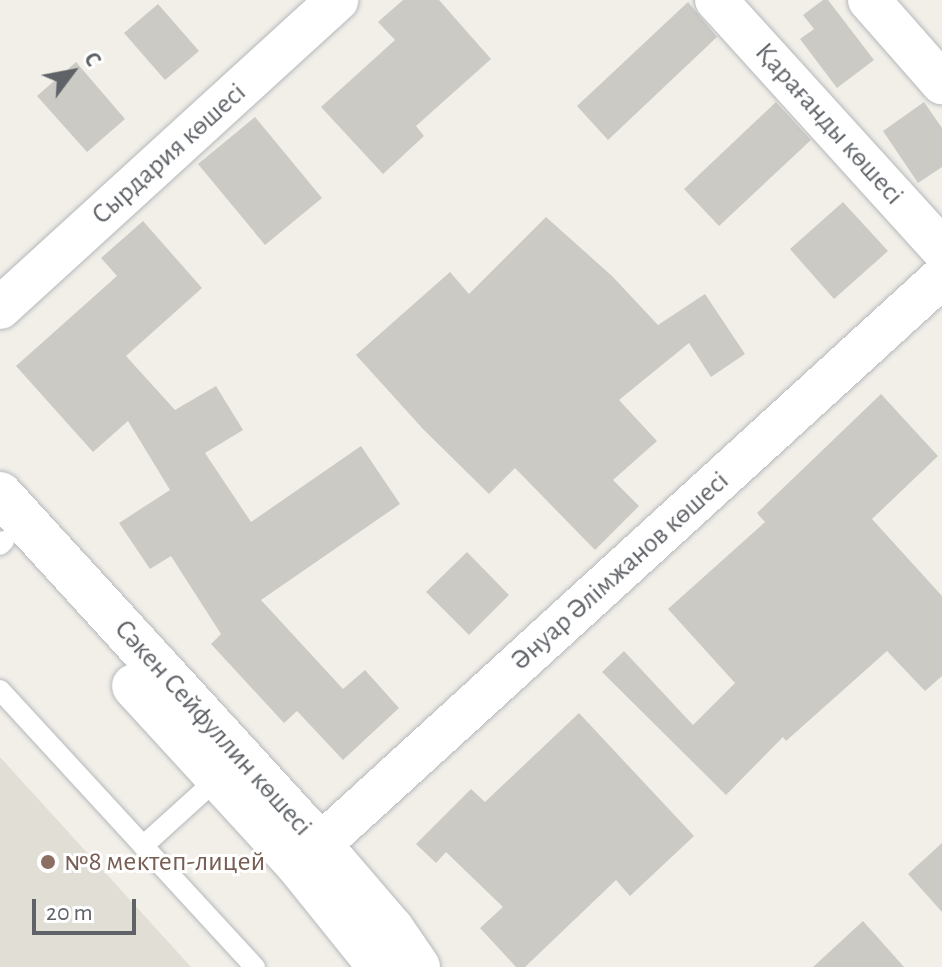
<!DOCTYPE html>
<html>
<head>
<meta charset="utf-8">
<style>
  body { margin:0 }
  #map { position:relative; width:942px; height:967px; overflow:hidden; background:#f1efe8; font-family:"Alegreya Sans",sans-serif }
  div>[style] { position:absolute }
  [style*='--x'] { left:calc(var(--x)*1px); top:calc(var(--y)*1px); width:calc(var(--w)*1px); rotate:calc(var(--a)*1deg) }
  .education>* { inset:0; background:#e1ded6 }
  .building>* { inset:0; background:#cccac5 }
  .roads { filter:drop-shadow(0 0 2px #b5b8bc) drop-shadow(0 0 2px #b5b8bc) }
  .service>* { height:20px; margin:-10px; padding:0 10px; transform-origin:10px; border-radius:10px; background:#fff }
  .minor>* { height:42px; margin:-21px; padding:0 21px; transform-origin:21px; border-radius:21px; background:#fff }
  .tertiary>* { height:44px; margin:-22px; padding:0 22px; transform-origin:22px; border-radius:22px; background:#fff }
  .dots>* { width:22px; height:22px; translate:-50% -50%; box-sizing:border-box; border:4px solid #fff; border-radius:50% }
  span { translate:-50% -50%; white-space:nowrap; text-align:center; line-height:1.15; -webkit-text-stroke:6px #fff; paint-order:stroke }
  .street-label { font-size:28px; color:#5f6368 }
  .education-label { font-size:28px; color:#785e54 }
  .left { translate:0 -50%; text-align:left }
  .north { position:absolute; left:32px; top:32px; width:80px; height:80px; -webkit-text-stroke:6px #fff; paint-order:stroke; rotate:58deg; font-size:22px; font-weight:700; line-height:32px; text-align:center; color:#5f6368 }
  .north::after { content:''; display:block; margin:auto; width:28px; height:36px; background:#5f6368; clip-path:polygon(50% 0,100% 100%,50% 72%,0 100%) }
  .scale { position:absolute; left:32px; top:899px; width:104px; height:36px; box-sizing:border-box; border:4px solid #5f6368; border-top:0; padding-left:10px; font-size:24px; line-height:28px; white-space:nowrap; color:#5f6368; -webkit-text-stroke:6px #fff; paint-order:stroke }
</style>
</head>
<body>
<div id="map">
  <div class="education">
    <div style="clip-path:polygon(0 757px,191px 967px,0 967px)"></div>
  </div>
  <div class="building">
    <div style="clip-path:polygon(403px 0,439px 0,491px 59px,416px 126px,424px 136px,383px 174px,321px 107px,395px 40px,378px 22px)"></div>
    <div style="clip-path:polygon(823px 0,828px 0,874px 60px,837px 88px,800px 39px,814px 29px,803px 15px)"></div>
    <div style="clip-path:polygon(688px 2px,717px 37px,608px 140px,577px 106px)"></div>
    <div style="clip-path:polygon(158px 4px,199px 51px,165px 80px,124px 33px)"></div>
    <div style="clip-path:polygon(76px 62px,125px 119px,87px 152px,37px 96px)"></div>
    <div style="clip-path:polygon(776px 102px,811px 140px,719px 226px,684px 189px)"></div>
    <div style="clip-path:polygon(924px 102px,942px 128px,942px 167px,918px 183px,883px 131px)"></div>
    <div style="clip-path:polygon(255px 117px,322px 198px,265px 245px,198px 164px)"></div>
    <div style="clip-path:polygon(843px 202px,888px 251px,834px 299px,790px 249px)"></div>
    <div style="clip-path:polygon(546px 217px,612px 276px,658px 325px,705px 294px,745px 354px,711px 377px,689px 343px,619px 400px,657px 441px,613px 480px,639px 506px,595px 550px,515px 468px,489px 494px,423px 429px,356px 355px,450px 272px,469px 294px)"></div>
    <div style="clip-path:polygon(143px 221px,202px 288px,126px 356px,175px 410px,216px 386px,243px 430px,205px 453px,251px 522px,361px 446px,400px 504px,261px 600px,343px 689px,365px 670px,399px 708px,343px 760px,297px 711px,284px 723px,211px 644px,221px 634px,171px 556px,150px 569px,119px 523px,170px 490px,128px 421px,93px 452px,16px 366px,117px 276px,101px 258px)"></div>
    <div style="clip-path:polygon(881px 394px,938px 456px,872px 519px,942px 596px,942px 676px,925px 691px,887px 651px,786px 741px,783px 737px,726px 795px,602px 672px,624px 651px,693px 725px,735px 683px,668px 609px,765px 522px,757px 513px)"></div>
    <div style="clip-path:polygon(467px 552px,509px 595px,469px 635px,426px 592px)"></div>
    <div style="clip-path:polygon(579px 713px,694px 836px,630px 896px,616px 880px,525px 967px,516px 967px,480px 928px,503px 907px,446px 852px,436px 863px,416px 844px,471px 789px,485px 802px)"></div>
    <div style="clip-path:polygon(942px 843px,942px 912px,908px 874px)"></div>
    <div style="clip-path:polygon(863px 921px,904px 967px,813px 967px)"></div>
  </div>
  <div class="roads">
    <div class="service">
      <div style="--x:0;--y:545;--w:6;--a:-45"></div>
      <div style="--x:0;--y:690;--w:377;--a:47.4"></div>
      <div style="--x:143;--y:846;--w:100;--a:-42.2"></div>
    </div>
    <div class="minor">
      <div style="--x:716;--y:0;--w:336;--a:47.8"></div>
      <div style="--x:869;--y:0;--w:111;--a:48.7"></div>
      <div style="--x:0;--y:308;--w:457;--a:-42.4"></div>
      <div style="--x:298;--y:865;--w:872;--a:-42.4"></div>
    </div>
    <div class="tertiary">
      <div style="--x:0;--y:494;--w:475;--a:47.6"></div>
      <div style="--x:320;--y:845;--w:111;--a:49.4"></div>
      <div style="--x:392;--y:929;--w:46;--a:55.6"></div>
      <div style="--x:134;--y:686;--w:243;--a:47.5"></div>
      <div style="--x:298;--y:865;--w:131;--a:51.2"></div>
    </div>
  </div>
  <div class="dots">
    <div style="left:48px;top:862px;background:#8d6e63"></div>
  </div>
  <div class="street-label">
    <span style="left:829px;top:124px;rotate:48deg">Қарағанды көшесі</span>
    <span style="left:169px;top:154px;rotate:-42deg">Сырдария көшесі</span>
    <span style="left:620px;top:571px;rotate:-42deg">Әнуар Әлімжанов көшесі</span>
    <span style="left:213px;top:728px;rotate:48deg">Сәкен Сейфуллин көшесі</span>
  </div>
  <div class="education-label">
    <span class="left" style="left:64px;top:862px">№8 мектеп-лицей</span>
  </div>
  <div class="north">С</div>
  <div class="scale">20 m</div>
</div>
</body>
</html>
